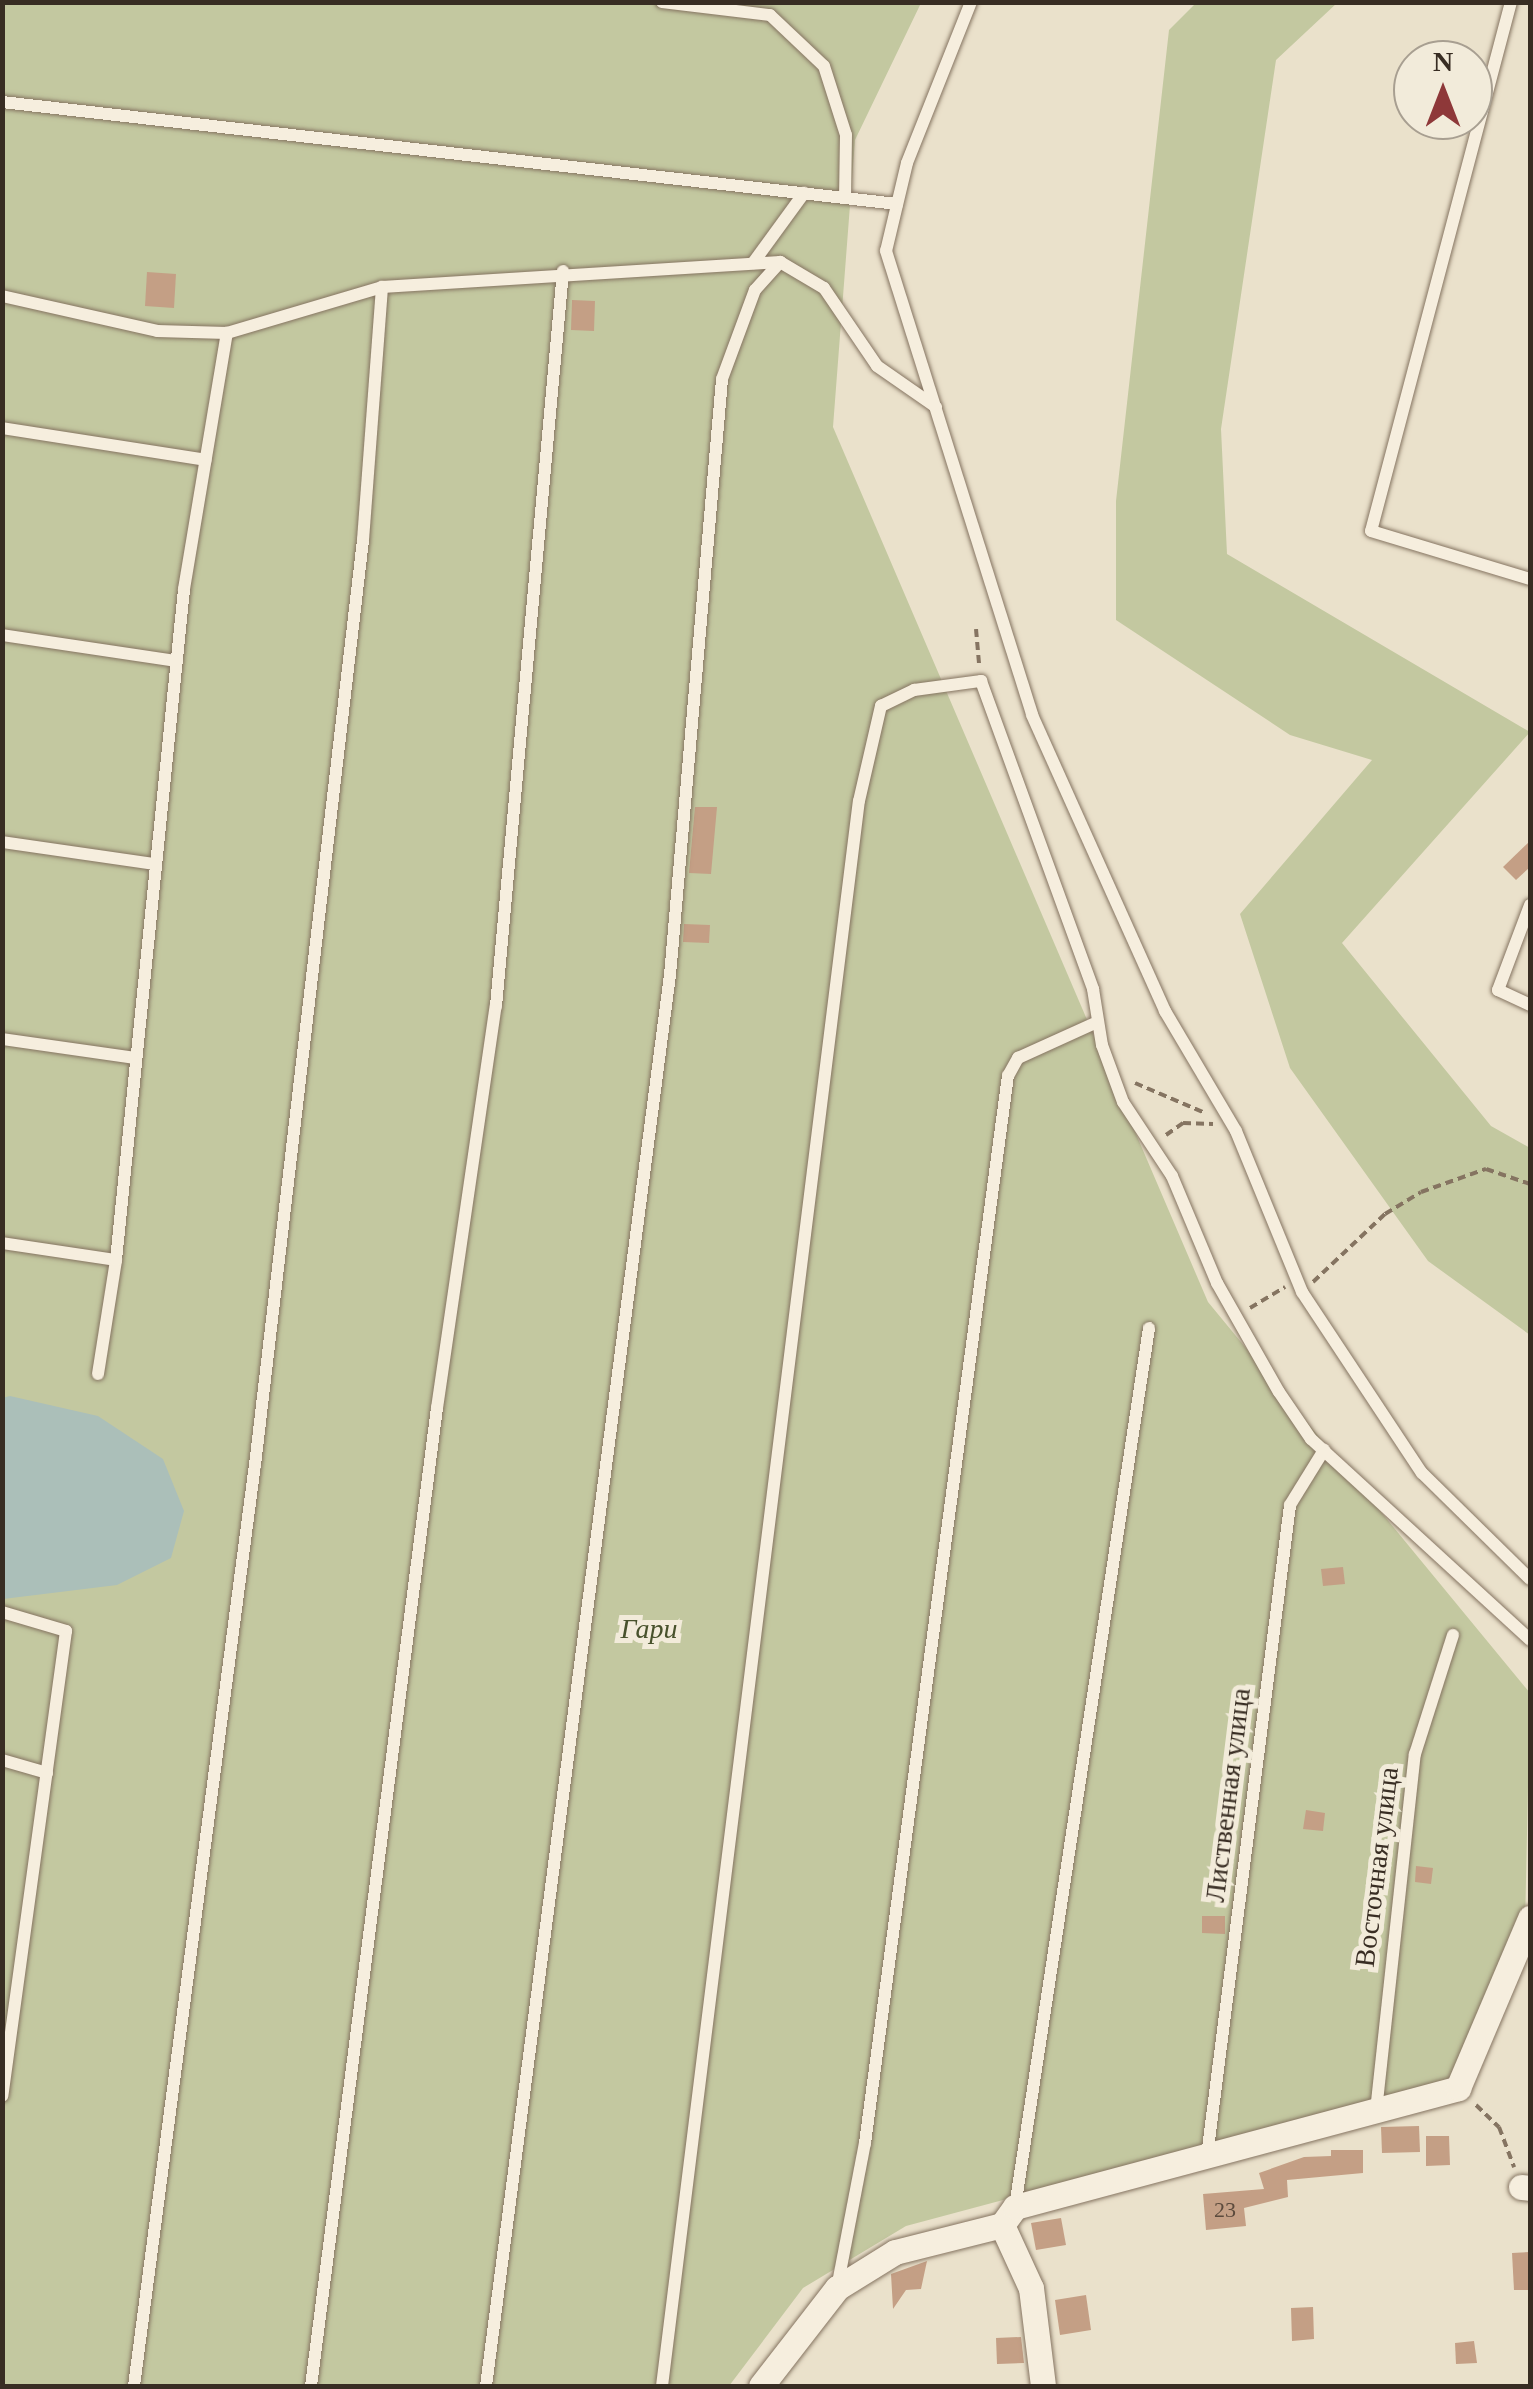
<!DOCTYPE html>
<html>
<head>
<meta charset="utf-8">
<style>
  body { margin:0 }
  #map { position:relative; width:1533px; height:2389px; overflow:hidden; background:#eae1cb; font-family:"Times New Roman",serif }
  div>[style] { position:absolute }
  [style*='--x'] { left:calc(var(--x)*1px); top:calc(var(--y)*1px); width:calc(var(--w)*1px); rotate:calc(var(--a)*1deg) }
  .green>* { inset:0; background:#c3c8a0 }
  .water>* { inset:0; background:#abbfb9 }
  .building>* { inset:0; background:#c49f85 }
  .path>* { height:4px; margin-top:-2px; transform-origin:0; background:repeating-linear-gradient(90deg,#857461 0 8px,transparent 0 13px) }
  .roads { filter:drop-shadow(0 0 2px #857461) drop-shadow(0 0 2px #857461) }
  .service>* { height:12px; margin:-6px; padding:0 6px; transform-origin:6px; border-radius:6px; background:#f6eede }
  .minor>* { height:25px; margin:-12.5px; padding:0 12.5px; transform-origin:12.5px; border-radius:12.5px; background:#f6eede }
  span { translate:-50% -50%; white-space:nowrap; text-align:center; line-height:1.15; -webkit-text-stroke:10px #f2ebda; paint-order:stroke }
  .number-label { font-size:22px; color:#5b4a3c }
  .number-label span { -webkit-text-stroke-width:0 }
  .park-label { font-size:28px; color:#48522c; font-style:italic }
  .street-label { font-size:28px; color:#382d23 }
  .frame { position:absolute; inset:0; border:5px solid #382d23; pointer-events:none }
  .north { position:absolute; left:1393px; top:40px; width:100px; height:100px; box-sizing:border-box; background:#f2ebda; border:2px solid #a89f91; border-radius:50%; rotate:0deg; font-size:28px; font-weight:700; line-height:40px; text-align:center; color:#382d23 }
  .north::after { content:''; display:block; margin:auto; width:35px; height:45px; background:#8e3839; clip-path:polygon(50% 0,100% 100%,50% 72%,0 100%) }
</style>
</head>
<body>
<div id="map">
  <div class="green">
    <div style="clip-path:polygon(3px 3px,921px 3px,855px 140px,833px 427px,1208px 1302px,1530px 1693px,1525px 1927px,1449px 2080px,906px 2226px,803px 2288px,729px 2386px,3px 2386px)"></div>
    <div style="clip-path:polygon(1196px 3px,1337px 3px,1276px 60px,1221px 429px,1227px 554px,1530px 732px,1342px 943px,1491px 1126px,1530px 1148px,1530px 1335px,1428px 1261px,1290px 1068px,1240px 914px,1372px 760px,1290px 735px,1116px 620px,1116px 501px,1169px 30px)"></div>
  </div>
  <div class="water">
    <div style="clip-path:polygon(10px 1396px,98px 1416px,163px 1459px,184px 1511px,171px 1558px,117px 1585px,3px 1599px,2px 1398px)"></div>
  </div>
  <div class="building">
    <div style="clip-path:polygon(147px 272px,176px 274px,174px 308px,145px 306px)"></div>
    <div style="clip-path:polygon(572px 300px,595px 301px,594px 331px,571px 330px)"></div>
    <div style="clip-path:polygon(695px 807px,717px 807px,711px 874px,689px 873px)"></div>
    <div style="clip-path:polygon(1530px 841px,1530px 867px,1516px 880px,1503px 867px)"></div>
    <div style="clip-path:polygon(684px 924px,710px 925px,709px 943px,683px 942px)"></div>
    <div style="clip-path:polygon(1343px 1567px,1345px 1584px,1323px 1586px,1321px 1569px)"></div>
    <div style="clip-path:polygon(1306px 1810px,1325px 1813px,1323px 1831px,1303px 1829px)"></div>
    <div style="clip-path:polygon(1416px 1866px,1433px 1868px,1431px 1884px,1415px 1882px)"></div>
    <div style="clip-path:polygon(1202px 1916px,1225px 1916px,1225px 1934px,1202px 1933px)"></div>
    <div style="clip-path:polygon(1419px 2126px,1420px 2152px,1382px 2153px,1381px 2127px)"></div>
    <div style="clip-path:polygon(1426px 2136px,1449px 2136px,1450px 2165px,1426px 2166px)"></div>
    <div style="clip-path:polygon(1331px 2150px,1363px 2150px,1363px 2173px,1287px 2180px,1288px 2197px,1244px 2208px,1246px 2226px,1206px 2230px,1203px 2194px,1264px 2189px,1259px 2173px,1304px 2157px,1331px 2156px)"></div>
    <div style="clip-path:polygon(1061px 2218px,1066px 2245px,1036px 2250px,1031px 2223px)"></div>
    <div style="clip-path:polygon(1530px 2252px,1530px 2290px,1514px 2290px,1512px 2253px)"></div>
    <div style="clip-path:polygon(927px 2261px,921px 2289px,906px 2290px,893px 2309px,891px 2274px)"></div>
    <div style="clip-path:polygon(1086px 2295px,1091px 2330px,1060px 2335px,1055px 2300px)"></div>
    <div style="clip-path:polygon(1313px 2307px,1314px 2339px,1292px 2341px,1291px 2308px)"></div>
    <div style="clip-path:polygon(1021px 2337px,1024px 2363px,997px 2364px,996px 2338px)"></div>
    <div style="clip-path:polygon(1474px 2341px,1477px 2363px,1456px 2364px,1455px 2343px)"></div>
  </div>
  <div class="path">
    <div style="--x:976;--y:629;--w:37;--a:85"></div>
    <div style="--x:1135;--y:1083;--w:76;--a:23.2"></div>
    <div style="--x:1166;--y:1135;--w:21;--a:-35"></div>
    <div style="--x:1183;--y:1123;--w:30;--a:2"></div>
    <div style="--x:1313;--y:1282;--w:99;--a:-43.4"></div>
    <div style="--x:1385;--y:1214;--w:42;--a:-31.4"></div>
    <div style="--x:1421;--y:1192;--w:69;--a:-19.5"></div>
    <div style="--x:1486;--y:1169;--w:46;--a:18.8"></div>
    <div style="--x:1250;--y:1308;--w:41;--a:-31"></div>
    <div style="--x:1476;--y:2105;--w:32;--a:44"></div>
    <div style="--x:1499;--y:2127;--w:43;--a:69.4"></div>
  </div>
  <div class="roads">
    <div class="service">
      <div style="--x:662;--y:2;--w:109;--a:6.9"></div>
      <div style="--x:770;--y:15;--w:74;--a:43.4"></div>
      <div style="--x:824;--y:66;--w:72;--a:72.3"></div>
      <div style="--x:846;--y:135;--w:63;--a:90.9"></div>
      <div style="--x:971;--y:2;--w:173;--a:111.7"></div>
      <div style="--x:907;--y:163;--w:90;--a:103.4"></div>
      <div style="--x:886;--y:251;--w:486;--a:72.5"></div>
      <div style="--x:1032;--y:715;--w:325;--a:65.8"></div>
      <div style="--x:1165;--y:1011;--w:139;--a:59.4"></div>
      <div style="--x:1236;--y:1131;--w:174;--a:67.7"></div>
      <div style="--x:1302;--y:1292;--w:217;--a:56.5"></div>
      <div style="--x:1422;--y:1473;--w:151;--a:44.5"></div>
      <div style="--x:1511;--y:2;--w:547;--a:104.82"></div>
      <div style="--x:1371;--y:531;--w:166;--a:16.8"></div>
      <div style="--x:2;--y:102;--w:901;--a:6.5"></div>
      <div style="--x:753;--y:263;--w:87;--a:-53.9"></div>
      <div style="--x:2;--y:296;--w:159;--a:12.7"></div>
      <div style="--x:157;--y:331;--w:70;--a:1.6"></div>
      <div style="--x:227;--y:333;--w:162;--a:-16.5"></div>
      <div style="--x:382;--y:287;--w:399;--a:-3.6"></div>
      <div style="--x:780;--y:262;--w:51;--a:30.6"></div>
      <div style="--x:824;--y:288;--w:94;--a:55.8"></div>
      <div style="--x:877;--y:366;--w:72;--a:34.8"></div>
      <div style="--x:2;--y:428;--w:206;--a:8.9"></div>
      <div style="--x:2;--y:635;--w:176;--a:8.5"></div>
      <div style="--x:2;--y:842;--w:154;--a:8.2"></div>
      <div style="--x:1530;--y:905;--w:91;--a:110.6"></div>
      <div style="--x:1498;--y:990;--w:35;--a:25"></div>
      <div style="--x:2;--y:1039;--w:134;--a:8.1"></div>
      <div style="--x:2;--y:1243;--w:115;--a:8.5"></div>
      <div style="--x:98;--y:1374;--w:115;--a:-81"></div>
      <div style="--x:116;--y:1260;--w:674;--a:-84.21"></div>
      <div style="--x:184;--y:589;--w:260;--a:-80.5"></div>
      <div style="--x:2;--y:1612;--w:67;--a:16.5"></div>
      <div style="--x:66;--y:1631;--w:469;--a:97.8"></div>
      <div style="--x:2;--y:1760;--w:47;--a:16.1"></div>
      <div style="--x:1376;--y:2111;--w:359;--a:-83.8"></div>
      <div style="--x:1415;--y:1754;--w:125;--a:-72.3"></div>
      <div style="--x:1207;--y:2156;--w:656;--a:-82.73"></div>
      <div style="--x:1290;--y:1505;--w:65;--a:-58.3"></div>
      <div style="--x:1015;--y:2207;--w:889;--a:-81.33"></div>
      <div style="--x:838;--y:2283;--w:143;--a:-79.1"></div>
      <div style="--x:865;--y:2143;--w:1077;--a:-82.37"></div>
      <div style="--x:1008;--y:1076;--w:21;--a:-61"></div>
      <div style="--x:1018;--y:1058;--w:82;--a:-24.4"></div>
      <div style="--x:134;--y:2386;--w:929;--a:-82.52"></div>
      <div style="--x:255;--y:1465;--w:931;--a:-83.34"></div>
      <div style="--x:363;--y:540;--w:254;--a:-85.7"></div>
      <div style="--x:311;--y:2386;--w:986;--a:-82.66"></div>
      <div style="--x:437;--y:1408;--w:406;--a:-81.7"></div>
      <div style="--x:496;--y:1006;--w:738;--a:-84.79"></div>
      <div style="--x:486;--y:2386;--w:1423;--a:-82.57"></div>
      <div style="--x:670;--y:975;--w:598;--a:-85.01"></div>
      <div style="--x:722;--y:379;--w:95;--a:-69.7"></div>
      <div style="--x:755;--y:290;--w:38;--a:-48"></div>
      <div style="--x:662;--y:2386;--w:1597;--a:-82.92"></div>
      <div style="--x:859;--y:801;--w:98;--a:-77"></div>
      <div style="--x:881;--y:706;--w:37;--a:-26"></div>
      <div style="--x:914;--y:690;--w:68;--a:-7.7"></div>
      <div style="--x:981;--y:681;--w:328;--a:70"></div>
      <div style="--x:1093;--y:989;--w:57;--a:80.9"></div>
      <div style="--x:1102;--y:1045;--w:61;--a:69.8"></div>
      <div style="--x:1123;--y:1102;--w:89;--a:56.5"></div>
      <div style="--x:1172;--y:1176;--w:116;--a:67.2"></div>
      <div style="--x:1217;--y:1283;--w:125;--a:60.4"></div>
      <div style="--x:1279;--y:1392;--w:57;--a:55.8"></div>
      <div style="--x:1311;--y:1439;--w:297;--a:42.5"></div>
    </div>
    <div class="minor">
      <div style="--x:1521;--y:2187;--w:9;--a:6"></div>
      <div style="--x:1002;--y:2225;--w:69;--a:65.3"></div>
      <div style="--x:1031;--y:2288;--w:99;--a:83"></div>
      <div style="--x:761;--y:2386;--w:124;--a:-52.2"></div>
      <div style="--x:837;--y:2288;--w:68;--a:-31.8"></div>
      <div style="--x:895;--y:2252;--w:110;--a:-14.2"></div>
      <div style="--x:1002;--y:2225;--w:22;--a:-54"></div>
      <div style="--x:1015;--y:2207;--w:459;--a:-15"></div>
      <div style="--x:1458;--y:2088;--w:185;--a:-67"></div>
    </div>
  </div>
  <div class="number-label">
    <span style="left:1225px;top:2210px">23</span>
  </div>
  <div class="park-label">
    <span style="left:649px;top:1629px">Гари</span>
  </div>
  <div class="street-label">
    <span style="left:1228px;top:1795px;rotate:-83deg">Лиственная улица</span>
    <span style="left:1377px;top:1867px;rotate:-83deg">Восточная улица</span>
  </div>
  <div class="frame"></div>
  <div class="north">N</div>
</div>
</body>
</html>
